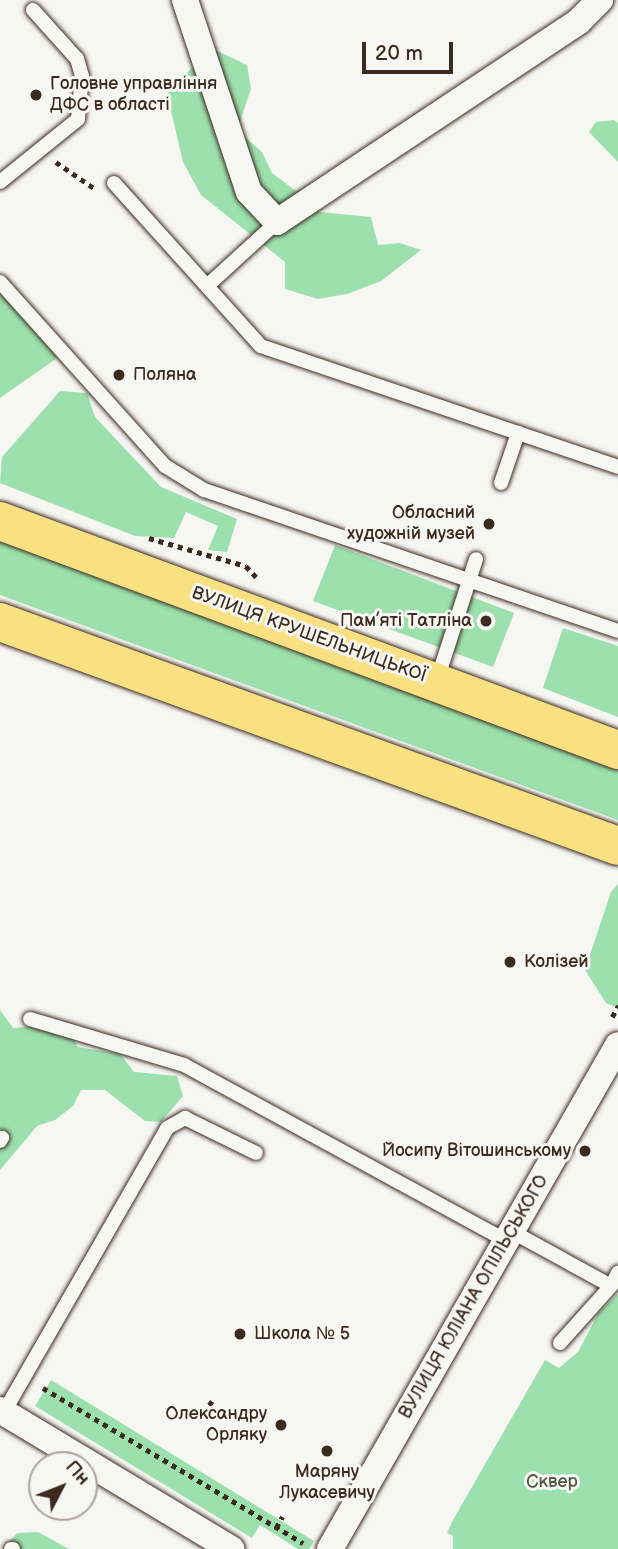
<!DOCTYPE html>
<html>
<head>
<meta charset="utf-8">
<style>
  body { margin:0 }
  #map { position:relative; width:618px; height:1549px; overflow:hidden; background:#f6f6f2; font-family:"Balsamiq Sans",sans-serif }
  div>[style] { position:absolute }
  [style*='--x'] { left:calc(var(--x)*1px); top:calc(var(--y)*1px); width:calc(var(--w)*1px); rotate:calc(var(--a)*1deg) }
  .green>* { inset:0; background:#9ce1ad }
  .path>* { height:4.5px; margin-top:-2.25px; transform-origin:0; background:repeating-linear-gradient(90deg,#3b2a1e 0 5px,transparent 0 10px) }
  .roads { filter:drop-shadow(0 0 2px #3b2a1e) drop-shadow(0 0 2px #3b2a1e) }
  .service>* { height:14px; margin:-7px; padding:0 7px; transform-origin:7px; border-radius:7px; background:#f6f6f2 }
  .minor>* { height:26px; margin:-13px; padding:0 13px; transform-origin:13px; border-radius:13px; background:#f6f6f2 }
  .primary>* { height:38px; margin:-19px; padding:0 19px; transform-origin:19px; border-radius:19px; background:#f9e181 }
  .dots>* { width:19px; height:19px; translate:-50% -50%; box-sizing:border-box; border:4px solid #f6f6f2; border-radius:50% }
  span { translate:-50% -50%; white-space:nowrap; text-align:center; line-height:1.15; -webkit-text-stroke:6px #f6f6f2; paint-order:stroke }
  .poi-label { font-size:18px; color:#3b2a1e }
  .left { translate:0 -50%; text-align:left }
  .right { translate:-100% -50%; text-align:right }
  .street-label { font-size:18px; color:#3b2a1e }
  .park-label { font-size:18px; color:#535842 }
  .north { position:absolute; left:28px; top:1451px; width:70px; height:70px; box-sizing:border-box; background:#f6f6f2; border:2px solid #aba49d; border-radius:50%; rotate:48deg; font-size:19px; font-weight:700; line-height:28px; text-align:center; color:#3b2a1e }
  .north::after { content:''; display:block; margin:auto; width:24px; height:32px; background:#3b2a1e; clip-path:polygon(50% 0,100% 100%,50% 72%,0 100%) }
  .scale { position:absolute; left:362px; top:42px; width:91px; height:32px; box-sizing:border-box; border:4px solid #3b2a1e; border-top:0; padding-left:9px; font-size:21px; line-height:24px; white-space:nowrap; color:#3b2a1e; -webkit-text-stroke:5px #f6f6f2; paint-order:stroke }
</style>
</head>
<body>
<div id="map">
  <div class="green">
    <div style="clip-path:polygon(211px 48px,247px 65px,251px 89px,237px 130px,262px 152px,272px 173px,296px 191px,312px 185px,319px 212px,371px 217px,378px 245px,400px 243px,421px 250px,381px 281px,347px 294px,318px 299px,285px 289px,285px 262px,201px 195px,183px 162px,167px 94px)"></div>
    <div style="clip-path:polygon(614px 120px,618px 123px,618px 162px,589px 132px,596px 122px)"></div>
    <div style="clip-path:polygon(0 291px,63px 354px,0 398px)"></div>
    <div style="clip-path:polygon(60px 391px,87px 393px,95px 417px,161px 487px,237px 519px,227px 552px,208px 550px,218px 526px,186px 512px,174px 538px,135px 536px,0 483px,2px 457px)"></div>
    <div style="clip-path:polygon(0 541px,618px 770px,618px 820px,0 595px)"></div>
    <div style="clip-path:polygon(335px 545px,514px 613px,493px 667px,313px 601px)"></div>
    <div style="clip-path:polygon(563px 628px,618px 646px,618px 717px,543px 688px)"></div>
    <div style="clip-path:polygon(618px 884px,618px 1008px,606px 1003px,585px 970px,611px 892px)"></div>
    <div style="clip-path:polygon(0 1010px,13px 1028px,66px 1024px,78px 1047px,120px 1054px,134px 1072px,177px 1076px,183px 1096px,161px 1122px,145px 1121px,105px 1090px,81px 1090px,73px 1106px,55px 1120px,37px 1126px,0 1170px)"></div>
    <div style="clip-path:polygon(618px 1294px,618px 1549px,453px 1549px,453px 1536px,447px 1533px,453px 1520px,545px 1360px,559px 1368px,578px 1352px,599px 1312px)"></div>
    <div style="clip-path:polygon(51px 1380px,314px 1541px,309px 1549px,298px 1549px,260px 1525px,252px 1538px,35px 1406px)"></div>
    <div style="clip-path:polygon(38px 1532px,69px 1549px,3px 1549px,17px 1533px)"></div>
  </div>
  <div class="path">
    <div style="--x:56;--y:162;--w:46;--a:34.4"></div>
    <div style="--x:149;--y:538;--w:101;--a:16.1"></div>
    <div style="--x:246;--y:566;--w:16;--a:47"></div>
    <div style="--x:612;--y:1017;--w:13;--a:-61"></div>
    <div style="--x:43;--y:1388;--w:303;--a:30.8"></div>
    <div style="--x:209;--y:1405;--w:5;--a:-53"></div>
    <div style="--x:276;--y:1528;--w:13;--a:-61"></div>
  </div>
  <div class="roads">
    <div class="service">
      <div style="--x:0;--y:182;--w:100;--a:-38.9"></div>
      <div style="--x:78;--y:119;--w:43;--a:-84.7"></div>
      <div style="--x:82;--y:76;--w:18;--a:-106"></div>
      <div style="--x:77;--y:59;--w:66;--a:-131.9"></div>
      <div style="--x:114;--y:183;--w:219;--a:48"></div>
      <div style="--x:261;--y:346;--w:377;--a:18.7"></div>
      <div style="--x:0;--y:282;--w:247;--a:48.1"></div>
      <div style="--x:165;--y:466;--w:46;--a:31.6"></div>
      <div style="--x:204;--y:490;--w:437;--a:18.8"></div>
      <div style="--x:207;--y:286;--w:95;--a:-42.4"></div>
      <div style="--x:501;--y:483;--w:53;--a:-71.2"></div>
      <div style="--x:437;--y:680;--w:127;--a:-72.1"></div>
      <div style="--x:30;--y:1019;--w:161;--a:16.6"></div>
      <div style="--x:184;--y:1065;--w:366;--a:28.6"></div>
      <div style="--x:0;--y:1141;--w:4;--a:-56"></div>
      <div style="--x:511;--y:1231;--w:114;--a:28.8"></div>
      <div style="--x:611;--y:1286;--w:15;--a:-62"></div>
      <div style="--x:560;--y:1343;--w:76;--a:-48.2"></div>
      <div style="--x:4;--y:1412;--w:327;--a:-60.1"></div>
      <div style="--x:167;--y:1128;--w:21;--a:-29"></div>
      <div style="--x:185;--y:1118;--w:79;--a:26.2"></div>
      <div style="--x:11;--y:1549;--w:2;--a:0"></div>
    </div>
    <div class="minor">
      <div style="--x:185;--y:0;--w:202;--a:71.6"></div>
      <div style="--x:249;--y:192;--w:41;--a:47"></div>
      <div style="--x:277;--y:222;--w:363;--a:-33.6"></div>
      <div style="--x:579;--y:21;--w:30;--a:-45"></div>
      <div style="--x:0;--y:1410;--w:270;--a:31"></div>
      <div style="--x:330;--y:1549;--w:580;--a:-60.26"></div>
    </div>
    <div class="primary">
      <div style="--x:0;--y:521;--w:659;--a:20.33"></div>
      <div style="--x:0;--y:622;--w:657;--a:19.92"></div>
    </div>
  </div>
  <div class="dots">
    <div style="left:36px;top:95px;background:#3b2a1e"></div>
    <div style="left:119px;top:375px;background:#3b2a1e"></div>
    <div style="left:489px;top:524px;background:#3b2a1e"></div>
    <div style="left:486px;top:621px;background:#3b2a1e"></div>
    <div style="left:510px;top:962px;background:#3b2a1e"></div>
    <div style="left:585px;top:1151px;background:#3b2a1e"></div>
    <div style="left:240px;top:1334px;background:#3b2a1e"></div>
    <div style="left:281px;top:1425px;background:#3b2a1e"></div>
    <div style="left:327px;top:1451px;background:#3b2a1e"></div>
  </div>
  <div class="poi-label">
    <span class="left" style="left:50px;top:95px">Головне управління<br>ДФС в області</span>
    <span class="left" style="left:133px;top:375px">Поляна</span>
    <span class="right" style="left:475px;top:524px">Обласний<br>художній музей</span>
    <span class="right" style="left:472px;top:621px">Пам’яті Татліна</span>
    <span class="left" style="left:524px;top:962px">Колізей</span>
    <span class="right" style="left:571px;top:1151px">Йосипу Вітошинському</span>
    <span class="left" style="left:254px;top:1334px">Школа № 5</span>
    <span class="right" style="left:267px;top:1425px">Олександру<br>Орляку</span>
    <span style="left:327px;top:1483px">Маряну<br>Лукасевичу</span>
  </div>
  <div class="street-label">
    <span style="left:309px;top:635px;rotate:20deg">ВУЛИЦЯ КРУШЕЛЬНИЦЬКОЇ</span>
    <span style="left:474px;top:1297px;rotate:-60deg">ВУЛИЦЯ ЮЛІАНА ОПІЛЬСЬКОГО</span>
  </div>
  <div class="park-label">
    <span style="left:552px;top:1482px">Сквер</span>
  </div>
  <div class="north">Пн</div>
  <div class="scale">20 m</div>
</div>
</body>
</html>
